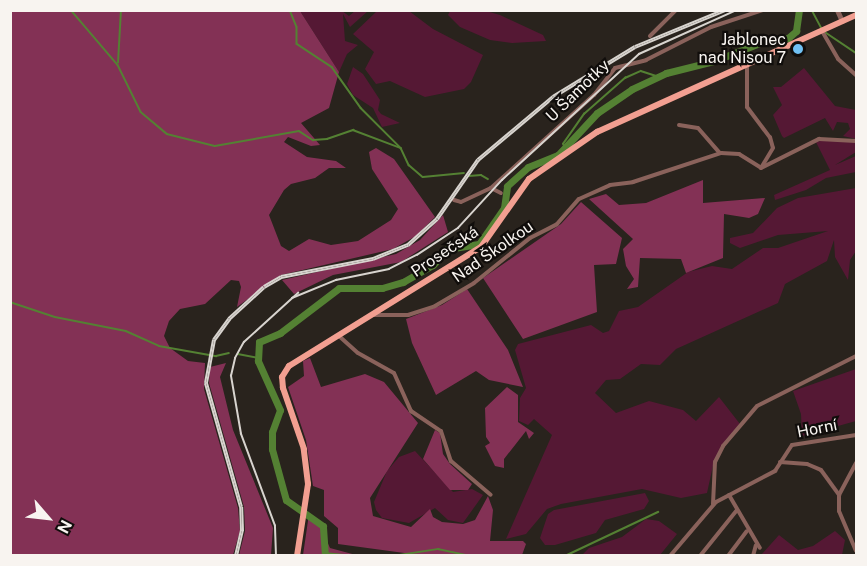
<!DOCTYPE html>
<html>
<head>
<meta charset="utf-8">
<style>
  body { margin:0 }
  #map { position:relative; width:867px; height:566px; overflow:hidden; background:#29231d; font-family:"Public Sans",sans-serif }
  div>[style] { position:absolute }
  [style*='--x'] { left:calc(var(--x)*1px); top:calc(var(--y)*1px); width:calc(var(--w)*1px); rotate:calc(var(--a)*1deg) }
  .green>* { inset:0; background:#551834 }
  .forest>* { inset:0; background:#833155 }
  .stream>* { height:1.5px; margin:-0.75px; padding:0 0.75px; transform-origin:0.75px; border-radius:0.75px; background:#548133 }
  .river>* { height:7px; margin:-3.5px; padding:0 3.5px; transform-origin:3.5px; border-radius:3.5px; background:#548133 }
  .minor>* { height:4px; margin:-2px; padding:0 2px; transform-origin:2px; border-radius:2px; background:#8a625b }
  .tertiary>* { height:5px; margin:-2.5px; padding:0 2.5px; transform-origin:2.5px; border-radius:2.5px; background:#8a625b }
  .primary>* { height:6px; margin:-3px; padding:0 3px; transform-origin:3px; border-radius:3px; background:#f29f91 }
  .tram>* { height:1.5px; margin:-0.75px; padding:0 0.75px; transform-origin:0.75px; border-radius:0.75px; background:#d8d4cf }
  .rail>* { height:4px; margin-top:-2px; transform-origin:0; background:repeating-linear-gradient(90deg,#100d0b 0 4.5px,#d8d4cf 0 9px); box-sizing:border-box; border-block:2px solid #d8d4cf }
  .dots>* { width:16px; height:16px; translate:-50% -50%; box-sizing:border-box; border:3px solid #100d0b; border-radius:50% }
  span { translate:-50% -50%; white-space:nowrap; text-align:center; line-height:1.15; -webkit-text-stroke:4.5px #100d0b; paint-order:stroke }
  .poi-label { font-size:16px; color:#f8f4f0 }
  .right { translate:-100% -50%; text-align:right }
  .street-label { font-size:16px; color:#f8f4f0 }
  .frame { position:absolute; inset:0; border:12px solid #f8f4f0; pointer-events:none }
  .north { position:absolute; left:18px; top:488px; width:60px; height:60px; -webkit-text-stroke:4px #100d0b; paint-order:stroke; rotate:118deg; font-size:16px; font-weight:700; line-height:24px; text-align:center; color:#f8f4f0 }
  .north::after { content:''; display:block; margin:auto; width:21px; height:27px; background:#f8f4f0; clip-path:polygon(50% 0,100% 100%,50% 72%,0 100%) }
</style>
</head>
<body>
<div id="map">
  <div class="green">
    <div style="clip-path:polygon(300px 11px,342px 11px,349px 16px,355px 11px,368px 11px,350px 27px,343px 14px,345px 41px,358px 45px,347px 54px,339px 72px)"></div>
    <div style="clip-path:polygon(377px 11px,409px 11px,433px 29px,483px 55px,471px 82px,464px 89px,425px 97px,390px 81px,376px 84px,365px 69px,374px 52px,353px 34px)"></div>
    <div style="clip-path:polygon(450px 11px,486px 11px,500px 15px,543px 35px,546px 41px,512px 43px,490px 40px,460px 27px,448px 15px)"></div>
    <div style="clip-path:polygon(353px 67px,363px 74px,380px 100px,378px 110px,381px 114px,400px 123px,382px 127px,373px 108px,353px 95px,347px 84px)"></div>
    <div style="clip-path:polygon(804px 68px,835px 106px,856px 110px,856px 139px,843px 136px,850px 129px,848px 123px,837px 122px,833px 131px,825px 118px,784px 138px,782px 136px,773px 115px,782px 105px,773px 87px,781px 87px)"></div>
    <div style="clip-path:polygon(824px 140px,856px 142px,856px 152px,835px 165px,856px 156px,856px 172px,826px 178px,806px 190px,775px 200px,774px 195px,830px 170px,816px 142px)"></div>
    <div style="clip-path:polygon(856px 188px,856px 251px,850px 260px,848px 280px,835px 257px,834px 240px,827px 261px,785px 284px,778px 303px,676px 349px,660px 365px,641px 364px,620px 379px,606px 380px,595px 393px,616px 413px,649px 401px,683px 410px,696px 421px,719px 397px,740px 424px,714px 461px,707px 493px,681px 498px,642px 489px,561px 504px,547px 509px,526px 534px,506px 539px,552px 435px,534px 419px,528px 425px,519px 421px,520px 398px,526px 388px,515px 350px,518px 344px,591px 325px,603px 333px,609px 331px,619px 311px,638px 307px,688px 272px,712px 266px,732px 269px,763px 248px,778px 248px,828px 231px,778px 235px,740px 248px,730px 243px,730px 238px,753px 233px,777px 208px,798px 198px)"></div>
    <div style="clip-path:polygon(856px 369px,856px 421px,802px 436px,801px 414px,793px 391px)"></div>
    <div style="clip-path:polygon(415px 451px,453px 492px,472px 489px,483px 495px,463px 523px,448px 520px,435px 508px,409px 523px,382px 518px,376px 510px,374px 502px,387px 471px,399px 457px)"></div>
    <div style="clip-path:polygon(645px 493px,649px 501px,644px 509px,605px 520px,596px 533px,555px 545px,545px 545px,540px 538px,548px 514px,554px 510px)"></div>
    <div style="clip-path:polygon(646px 519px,659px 521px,677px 534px,660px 555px,582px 555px,589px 548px,622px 537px)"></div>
    <div style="clip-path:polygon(835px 531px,845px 540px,842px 555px,761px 555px,779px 535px,798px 550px,813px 546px)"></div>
  </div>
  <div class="forest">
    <div style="clip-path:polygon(10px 11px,300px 11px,339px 72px,329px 108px,301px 123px,320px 145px,311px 146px,288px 137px,284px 142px,307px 157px,336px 161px,346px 168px,329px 168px,315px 178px,291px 184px,284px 190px,269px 215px,281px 246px,289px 251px,309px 239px,331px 245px,358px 241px,391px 220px,398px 209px,372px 169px,369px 152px,376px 148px,394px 159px,435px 217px,416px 236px,393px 249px,281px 275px,237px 307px,241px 287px,239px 281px,231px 280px,205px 304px,180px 309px,169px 321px,164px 336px,170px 348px,188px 361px,205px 363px,204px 389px,238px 508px,240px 531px,233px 555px,11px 555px)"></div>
    <div style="clip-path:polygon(703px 180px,703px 203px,765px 198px,758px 214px,749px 218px,724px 214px,723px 258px,686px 273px,681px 259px,640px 258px,638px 287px,627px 289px,634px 279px,626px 266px,623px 249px,633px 239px,589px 199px,606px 194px,619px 205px,646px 203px)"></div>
    <div style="clip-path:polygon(581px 202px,622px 238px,616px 264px,594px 265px,597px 312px,523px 339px,483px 278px,561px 224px)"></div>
    <div style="clip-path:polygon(443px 215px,448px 232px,401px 262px,333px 275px,294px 294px,282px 280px,396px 254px,420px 240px)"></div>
    <div style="clip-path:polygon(467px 289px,508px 350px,523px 387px,489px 380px,476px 371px,436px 395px,412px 343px,406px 319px,442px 305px)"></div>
    <div style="clip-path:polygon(310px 358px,321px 387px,365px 374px,384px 382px,418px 423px,370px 498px,373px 516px,411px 527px,430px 509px,433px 517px,442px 522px,463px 524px,475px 520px,488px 496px,493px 510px,490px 541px,523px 541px,526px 544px,522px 555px,419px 555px,338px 544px,338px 528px,324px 516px,324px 490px,313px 486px,306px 440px,288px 387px,304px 376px,303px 361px)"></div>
    <div style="clip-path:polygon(226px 363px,220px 377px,233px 430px,273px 528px,271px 555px,239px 555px,245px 531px,244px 507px,209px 383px,210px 367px)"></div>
    <div style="clip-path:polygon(507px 387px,518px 395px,518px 422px,534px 433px,529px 439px,526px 431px,504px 459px,504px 468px,495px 466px,485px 446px,490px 443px,486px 437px,485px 408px)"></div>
    <div style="clip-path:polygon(435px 430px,440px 433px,443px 454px,450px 464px,472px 484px,468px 490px,450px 490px,423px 459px)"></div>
    <div style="clip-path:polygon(309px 514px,320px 526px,330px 548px,356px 555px,303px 555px)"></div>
  </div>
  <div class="stream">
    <div style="--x:71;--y:10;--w:72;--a:49.5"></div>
    <div style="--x:118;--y:65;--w:52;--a:63.9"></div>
    <div style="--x:141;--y:112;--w:34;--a:40"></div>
    <div style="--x:167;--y:134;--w:49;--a:14"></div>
    <div style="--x:215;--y:146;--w:85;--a:-10.1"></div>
    <div style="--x:299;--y:131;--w:17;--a:33"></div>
    <div style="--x:313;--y:140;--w:14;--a:-4"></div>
    <div style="--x:327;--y:139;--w:28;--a:-19"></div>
    <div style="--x:353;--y:130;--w:51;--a:20.6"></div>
    <div style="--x:401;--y:148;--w:19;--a:65"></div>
    <div style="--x:409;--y:165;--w:18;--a:41"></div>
    <div style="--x:423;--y:177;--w:41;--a:-5.6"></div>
    <div style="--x:290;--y:10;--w:18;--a:68"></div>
    <div style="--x:297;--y:27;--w:17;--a:90"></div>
    <div style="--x:297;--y:44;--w:42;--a:33.3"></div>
    <div style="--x:332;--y:67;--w:50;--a:54.7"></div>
    <div style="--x:361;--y:108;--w:57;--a:45"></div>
    <div style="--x:812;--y:10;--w:21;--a:62"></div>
    <div style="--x:825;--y:32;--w:37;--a:34"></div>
    <div style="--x:118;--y:63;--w:53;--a:-86.8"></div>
    <div style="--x:565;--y:148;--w:4;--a:-117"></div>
    <div style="--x:563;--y:144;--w:37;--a:-55"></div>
    <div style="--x:584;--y:114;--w:55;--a:-41.3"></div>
    <div style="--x:625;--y:78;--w:17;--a:-24"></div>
    <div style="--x:641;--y:71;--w:19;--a:18"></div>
    <div style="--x:469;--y:176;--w:12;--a:-5"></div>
    <div style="--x:481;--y:175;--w:8;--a:30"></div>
    <div style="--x:10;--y:302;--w:47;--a:18.4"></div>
    <div style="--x:55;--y:317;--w:72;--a:11.2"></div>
    <div style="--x:126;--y:331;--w:36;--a:24"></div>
    <div style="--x:159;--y:346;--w:58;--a:10"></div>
    <div style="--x:216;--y:356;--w:13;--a:-13"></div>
    <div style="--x:238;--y:354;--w:20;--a:11"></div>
    <div style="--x:325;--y:553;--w:30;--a:6"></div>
    <div style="--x:393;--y:556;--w:46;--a:-8.8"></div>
    <div style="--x:438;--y:549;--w:35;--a:12"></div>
    <div style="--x:565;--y:556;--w:103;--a:-25.3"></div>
  </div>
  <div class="river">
    <div style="--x:325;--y:556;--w:30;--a:-94"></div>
    <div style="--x:323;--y:526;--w:45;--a:-144.9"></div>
    <div style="--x:286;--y:500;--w:53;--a:-105.4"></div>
    <div style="--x:272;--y:449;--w:17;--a:-90"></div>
    <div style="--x:272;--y:432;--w:23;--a:-70"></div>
    <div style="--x:280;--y:410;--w:54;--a:-114.2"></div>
    <div style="--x:258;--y:361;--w:19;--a:-87"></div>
    <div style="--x:259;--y:342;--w:23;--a:-23"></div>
    <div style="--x:280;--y:333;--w:74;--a:-37.3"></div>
    <div style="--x:339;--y:288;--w:43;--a:0"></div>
    <div style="--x:382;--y:288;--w:22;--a:-16"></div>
    <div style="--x:403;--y:282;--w:34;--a:-30"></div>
    <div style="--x:433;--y:265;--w:21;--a:-49"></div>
    <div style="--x:447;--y:249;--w:32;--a:-9"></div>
    <div style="--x:479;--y:244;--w:44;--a:-55.2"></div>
    <div style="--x:504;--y:208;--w:22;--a:-82"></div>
    <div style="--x:507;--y:186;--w:28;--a:-42"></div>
    <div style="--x:528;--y:167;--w:32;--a:-22"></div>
    <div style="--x:558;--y:155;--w:57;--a:-47.1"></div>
    <div style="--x:597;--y:113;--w:42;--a:-34.4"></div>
    <div style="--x:632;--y:89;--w:38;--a:-25"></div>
    <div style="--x:666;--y:73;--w:49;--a:-14"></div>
    <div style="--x:714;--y:61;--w:57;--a:-21.6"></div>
    <div style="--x:767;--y:40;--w:21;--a:-5"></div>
    <div style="--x:788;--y:38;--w:11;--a:-41"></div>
    <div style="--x:796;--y:31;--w:21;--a:-82"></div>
  </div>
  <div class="minor">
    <div style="--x:822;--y:31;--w:32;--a:60"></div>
    <div style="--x:838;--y:59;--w:24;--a:42"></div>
    <div style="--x:650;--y:36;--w:37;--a:-45"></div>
    <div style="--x:747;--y:64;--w:43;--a:90"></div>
    <div style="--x:747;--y:107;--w:38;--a:53"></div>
    <div style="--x:770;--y:137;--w:11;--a:75"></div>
    <div style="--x:773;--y:148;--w:23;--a:121"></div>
    <div style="--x:679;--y:125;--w:19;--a:9"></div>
    <div style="--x:698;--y:128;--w:33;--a:49"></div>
    <div style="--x:491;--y:188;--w:11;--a:27"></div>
    <div style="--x:454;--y:200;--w:7;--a:16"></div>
    <div style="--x:461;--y:202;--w:33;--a:-25"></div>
    <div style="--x:491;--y:188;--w:139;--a:-42.1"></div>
    <div style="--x:594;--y:95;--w:34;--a:-52"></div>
    <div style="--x:615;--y:68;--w:32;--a:-14"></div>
    <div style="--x:646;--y:60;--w:73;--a:-26.9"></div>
    <div style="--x:711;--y:27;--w:55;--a:-18.1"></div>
    <div style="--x:371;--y:315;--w:37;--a:0"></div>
    <div style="--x:408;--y:315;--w:28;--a:-18"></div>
    <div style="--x:435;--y:306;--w:45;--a:-30.5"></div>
    <div style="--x:474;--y:283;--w:72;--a:-38.8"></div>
    <div style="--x:530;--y:238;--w:30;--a:-27"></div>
    <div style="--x:557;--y:224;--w:33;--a:-49"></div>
    <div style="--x:579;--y:199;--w:34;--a:-24"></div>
    <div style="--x:610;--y:185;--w:23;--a:-7"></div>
    <div style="--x:633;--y:182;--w:93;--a:-18.2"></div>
    <div style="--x:721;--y:153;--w:18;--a:3"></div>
    <div style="--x:739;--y:154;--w:26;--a:32"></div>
    <div style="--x:761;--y:168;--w:65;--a:-26.6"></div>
    <div style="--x:819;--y:139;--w:37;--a:3"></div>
    <div style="--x:339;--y:336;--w:25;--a:42"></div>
    <div style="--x:358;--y:353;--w:41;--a:29.1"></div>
    <div style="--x:394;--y:373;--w:42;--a:65.9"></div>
    <div style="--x:411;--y:411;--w:36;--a:34"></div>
    <div style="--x:441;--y:431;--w:32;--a:72"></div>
    <div style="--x:451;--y:461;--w:52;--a:40.4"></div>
    <div style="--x:780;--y:462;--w:27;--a:4"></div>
    <div style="--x:807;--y:464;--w:15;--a:23"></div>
    <div style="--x:821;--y:470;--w:31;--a:54"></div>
    <div style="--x:839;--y:495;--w:16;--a:90"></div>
    <div style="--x:839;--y:511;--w:43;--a:67"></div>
    <div style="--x:729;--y:495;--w:61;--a:59.7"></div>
    <div style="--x:839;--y:495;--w:36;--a:-62"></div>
    <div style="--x:713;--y:504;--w:42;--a:-87.3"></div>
    <div style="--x:715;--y:462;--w:18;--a:-63"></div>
    <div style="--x:723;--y:446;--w:52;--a:-49.6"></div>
    <div style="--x:757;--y:406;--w:111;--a:-26.8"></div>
    <div style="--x:670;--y:556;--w:71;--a:-49.6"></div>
    <div style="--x:716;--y:502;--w:67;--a:-27.7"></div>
    <div style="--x:775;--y:471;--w:31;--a:-57"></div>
    <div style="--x:792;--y:445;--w:65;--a:-8.9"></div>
    <div style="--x:700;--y:556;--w:59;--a:-51.2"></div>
    <div style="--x:728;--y:556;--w:31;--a:-53"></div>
    <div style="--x:753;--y:556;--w:11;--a:-75"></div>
  </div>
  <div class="tertiary">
    <div style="--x:837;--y:10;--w:12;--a:66"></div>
  </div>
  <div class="primary">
    <div style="--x:297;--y:556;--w:73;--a:-81.3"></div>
    <div style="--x:308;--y:484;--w:35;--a:-97"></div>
    <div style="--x:304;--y:449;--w:65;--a:-109"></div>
    <div style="--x:283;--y:388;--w:11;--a:-95"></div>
    <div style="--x:282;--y:377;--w:13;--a:-58"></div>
    <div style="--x:289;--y:366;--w:226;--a:-31.8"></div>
    <div style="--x:481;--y:247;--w:83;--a:-54.8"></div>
    <div style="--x:529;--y:179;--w:83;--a:-34.7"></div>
    <div style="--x:597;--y:132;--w:284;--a:-24.3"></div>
  </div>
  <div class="tram">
    <div style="--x:292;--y:298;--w:48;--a:-22.2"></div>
    <div style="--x:336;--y:280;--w:54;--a:-11.7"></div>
    <div style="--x:389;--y:269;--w:31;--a:-27"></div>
    <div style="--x:417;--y:255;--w:49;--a:-33.4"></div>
    <div style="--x:458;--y:228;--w:65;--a:-47.5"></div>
    <div style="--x:502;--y:180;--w:186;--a:-42.6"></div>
    <div style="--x:639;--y:54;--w:107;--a:-24.2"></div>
    <div style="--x:276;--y:556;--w:30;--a:-92"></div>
    <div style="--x:275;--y:526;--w:98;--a:-110.3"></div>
    <div style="--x:241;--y:434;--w:59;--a:-99.8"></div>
    <div style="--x:231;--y:376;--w:18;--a:-77"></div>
    <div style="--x:235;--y:358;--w:18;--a:-61"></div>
    <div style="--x:244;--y:342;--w:73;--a:-42.2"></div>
  </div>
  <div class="rail">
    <div style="--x:236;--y:556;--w:26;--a:-77"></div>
    <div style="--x:242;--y:531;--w:24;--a:-92"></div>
    <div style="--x:241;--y:507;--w:129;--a:-105.8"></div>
    <div style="--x:206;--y:383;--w:44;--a:-79.5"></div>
    <div style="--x:214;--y:340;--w:26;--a:-54"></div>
    <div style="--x:229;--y:319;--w:47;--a:-42.4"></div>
    <div style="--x:264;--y:287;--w:20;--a:-30"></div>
    <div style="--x:281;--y:277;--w:94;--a:-11.1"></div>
    <div style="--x:373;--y:259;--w:38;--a:-22"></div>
    <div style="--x:408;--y:245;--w:39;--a:-42"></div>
    <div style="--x:437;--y:219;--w:72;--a:-55.2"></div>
    <div style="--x:478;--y:160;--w:98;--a:-40"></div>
    <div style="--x:553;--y:97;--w:96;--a:-31.4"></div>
    <div style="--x:635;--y:47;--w:97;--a:-22.3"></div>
  </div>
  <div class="dots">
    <div style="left:798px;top:49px;background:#70c1f4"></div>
  </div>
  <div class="poi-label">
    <span class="right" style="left:786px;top:49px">Jablonec<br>nad Nisou 7</span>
  </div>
  <div class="street-label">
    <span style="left:578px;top:91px;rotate:-44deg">U Šamotky</span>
    <span style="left:445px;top:252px;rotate:-34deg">Prosečská</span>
    <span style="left:493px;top:252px;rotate:-35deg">Nad Školkou</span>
    <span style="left:817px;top:429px;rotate:-11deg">Horní</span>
  </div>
  <div class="frame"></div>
  <div class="north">N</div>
</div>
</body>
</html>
